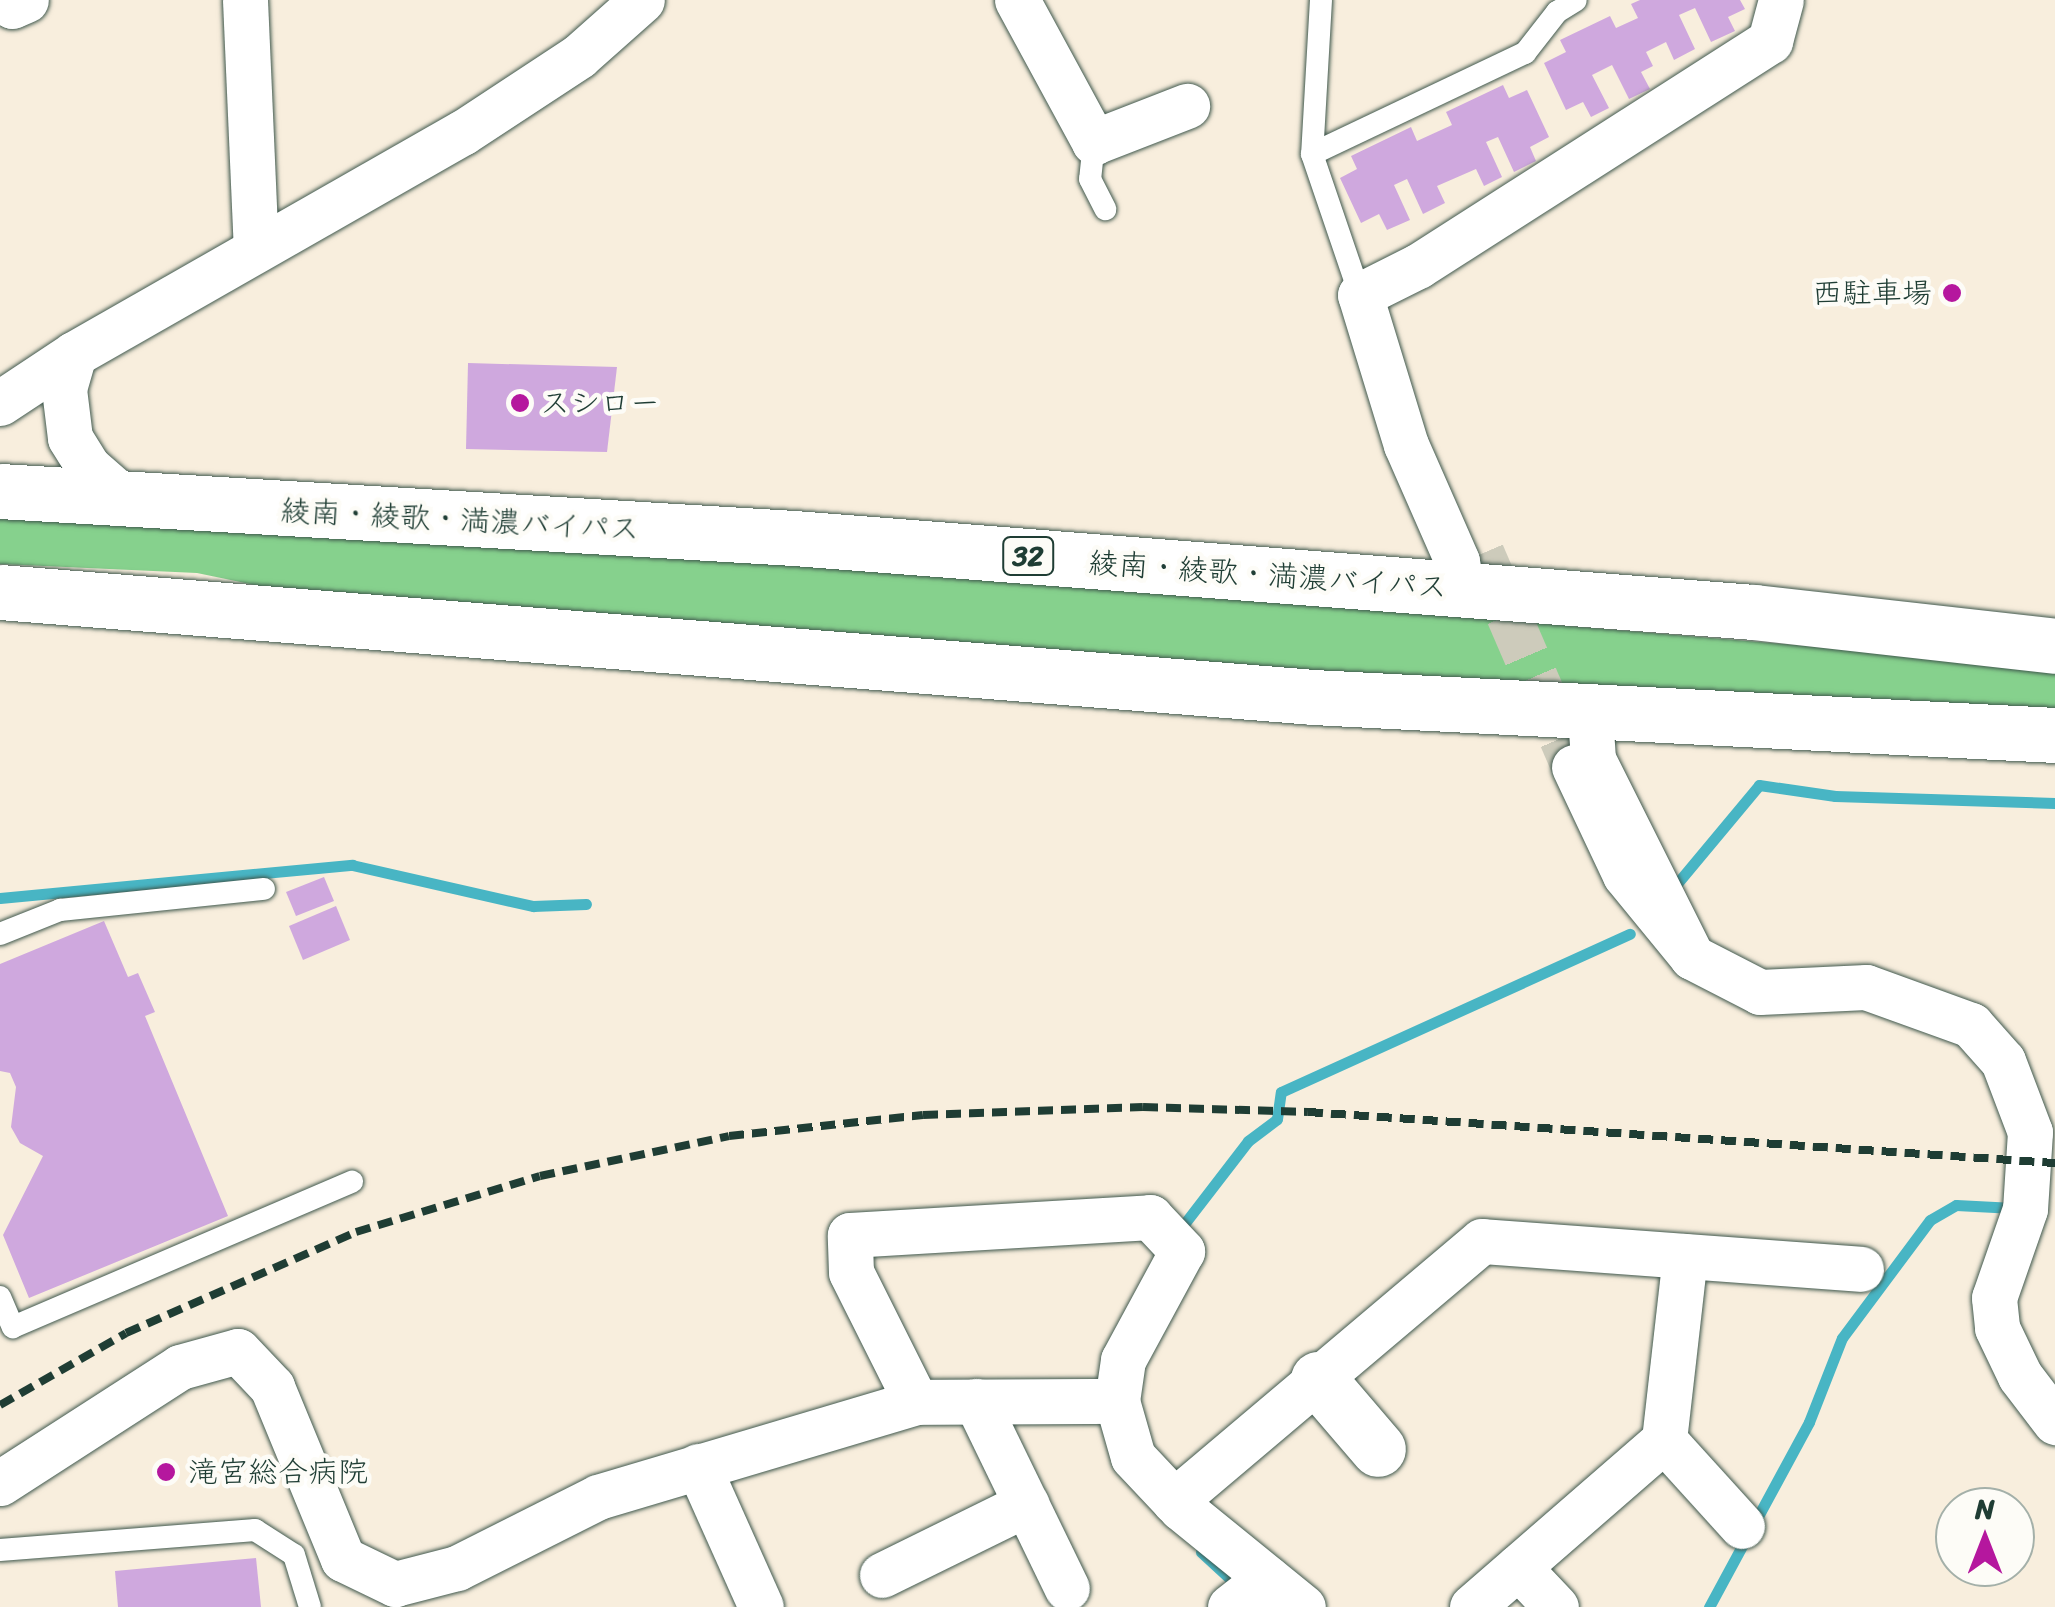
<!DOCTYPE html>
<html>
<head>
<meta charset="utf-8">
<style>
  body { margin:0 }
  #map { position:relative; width:2055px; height:1607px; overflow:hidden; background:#f8eedd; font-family:Sriracha,"Klee One",sans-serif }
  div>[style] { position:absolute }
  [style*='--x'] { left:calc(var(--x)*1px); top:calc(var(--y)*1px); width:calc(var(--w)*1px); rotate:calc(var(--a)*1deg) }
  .green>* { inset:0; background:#86d18d }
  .stream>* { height:11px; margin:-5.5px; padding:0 5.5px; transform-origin:5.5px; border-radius:5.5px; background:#48b5c4 }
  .building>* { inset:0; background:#cfa8de }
  .minor-tunnel>* { height:45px; margin-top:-22.5px; transform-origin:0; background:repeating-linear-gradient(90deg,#cdcbbb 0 45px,transparent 0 67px) }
  .roads { filter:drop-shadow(0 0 2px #40584d) drop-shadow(0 0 2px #40584d) }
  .service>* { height:22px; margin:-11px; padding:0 11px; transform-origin:11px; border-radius:11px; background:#fff }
  .minor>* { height:45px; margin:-22.5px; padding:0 22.5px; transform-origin:22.5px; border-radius:22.5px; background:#fff }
  .tertiary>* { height:55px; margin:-27.5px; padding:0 27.5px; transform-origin:27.5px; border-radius:27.5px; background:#fff }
  .trunk>* { height:55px; margin:-27.5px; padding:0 27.5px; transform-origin:27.5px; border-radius:27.5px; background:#fff }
  .rail>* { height:8px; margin-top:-4px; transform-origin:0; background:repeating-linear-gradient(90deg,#1f3d34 0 15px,transparent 0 23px) }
  .dots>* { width:28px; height:28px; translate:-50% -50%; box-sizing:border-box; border:5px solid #fdfcf7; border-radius:50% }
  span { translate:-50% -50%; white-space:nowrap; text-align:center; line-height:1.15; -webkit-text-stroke:9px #fdfcf7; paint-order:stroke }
  .shield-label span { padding:2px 8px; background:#fdfcf7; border:2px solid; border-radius:8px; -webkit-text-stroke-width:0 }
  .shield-label { font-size:28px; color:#1f3d34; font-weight:700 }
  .poi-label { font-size:30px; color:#1f3d34 }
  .right { translate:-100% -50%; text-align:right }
  .left { translate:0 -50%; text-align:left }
  .street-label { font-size:30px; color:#1f3d34 }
  .north { position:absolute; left:1935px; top:1487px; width:100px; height:100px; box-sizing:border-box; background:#fdfcf7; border:2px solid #a4b0a9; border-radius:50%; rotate:0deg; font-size:28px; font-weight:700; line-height:40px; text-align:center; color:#1f3d34 }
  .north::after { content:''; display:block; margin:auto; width:35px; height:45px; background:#b5179e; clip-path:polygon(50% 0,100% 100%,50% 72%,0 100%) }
</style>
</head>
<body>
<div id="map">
  <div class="green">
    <div style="clip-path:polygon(0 519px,705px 553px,2055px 667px,2055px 717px,1620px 698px,357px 606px,197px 573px,0 564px)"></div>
  </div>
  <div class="stream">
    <div style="--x:1670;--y:892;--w:139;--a:-50.2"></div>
    <div style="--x:1759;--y:785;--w:77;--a:8.2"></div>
    <div style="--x:1835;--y:796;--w:220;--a:1.8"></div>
    <div style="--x:0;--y:898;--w:354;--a:-5.4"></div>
    <div style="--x:352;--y:865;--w:186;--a:12.8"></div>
    <div style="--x:533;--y:906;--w:53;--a:-2.2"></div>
    <div style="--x:1178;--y:1232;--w:115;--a:-52.4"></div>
    <div style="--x:1248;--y:1141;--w:36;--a:-37"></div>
    <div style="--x:1277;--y:1119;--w:27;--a:-82"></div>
    <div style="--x:1281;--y:1092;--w:383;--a:-24.4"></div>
    <div style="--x:1201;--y:1552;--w:52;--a:42.6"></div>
    <div style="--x:1709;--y:1607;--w:210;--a:-61.6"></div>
    <div style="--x:1809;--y:1422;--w:90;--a:-68.6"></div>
    <div style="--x:1842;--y:1338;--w:147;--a:-53.3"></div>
    <div style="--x:1930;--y:1220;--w:30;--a:-30"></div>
    <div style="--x:1956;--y:1205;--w:58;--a:3"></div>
  </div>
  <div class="building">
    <div style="clip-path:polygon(1640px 0,1740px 0,1745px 9px,1728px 17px,1735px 31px,1711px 42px,1695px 8px,1679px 15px,1695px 49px,1674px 60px,1666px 42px,1646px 52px,1653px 66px,1641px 72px,1650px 89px,1629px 99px,1612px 65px,1592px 75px,1609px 108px,1591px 117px,1583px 102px,1566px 110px,1544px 63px,1566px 52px,1560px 40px,1610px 16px,1616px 28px,1638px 18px,1631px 4px)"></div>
    <div style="clip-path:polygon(1503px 85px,1509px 98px,1527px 90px,1549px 137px,1530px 147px,1536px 161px,1514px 172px,1498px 137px,1486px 142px,1502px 177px,1484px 186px,1476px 169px,1437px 186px,1445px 203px,1423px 214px,1407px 179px,1394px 185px,1410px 220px,1387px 230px,1379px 214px,1361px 223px,1340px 178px,1357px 169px,1351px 156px,1411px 127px,1417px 141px,1452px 125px,1446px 112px)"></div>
    <div style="clip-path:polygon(468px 363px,617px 367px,607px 452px,466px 449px)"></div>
    <div style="clip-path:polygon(324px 877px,334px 901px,296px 916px,286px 892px)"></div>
    <div style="clip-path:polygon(336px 906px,350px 940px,303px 960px,289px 926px)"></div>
    <div style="clip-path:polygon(104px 921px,128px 977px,138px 973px,155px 1012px,145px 1016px,228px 1216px,29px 1298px,3px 1235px,43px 1156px,20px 1143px,11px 1127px,16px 1087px,10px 1073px,0 1071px,0 964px)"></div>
    <div style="clip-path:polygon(256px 1558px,261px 1607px,118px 1607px,115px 1571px)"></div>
  </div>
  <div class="minor-tunnel">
    <div style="--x:1482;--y:553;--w:233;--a:66.7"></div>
  </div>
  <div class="roads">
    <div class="service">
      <div style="--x:1321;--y:0;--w:154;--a:93.3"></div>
      <div style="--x:1312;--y:154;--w:149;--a:71.2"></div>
      <div style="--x:1094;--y:142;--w:37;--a:96"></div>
      <div style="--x:1090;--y:179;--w:34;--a:63"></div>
      <div style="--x:1312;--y:154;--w:236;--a:-25.4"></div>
      <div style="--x:1525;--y:53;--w:52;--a:-52"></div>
      <div style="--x:1557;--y:12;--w:22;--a:-32"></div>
      <div style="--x:0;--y:934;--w:65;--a:-21.8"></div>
      <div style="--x:60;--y:910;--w:205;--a:-5.9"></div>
      <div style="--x:0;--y:1297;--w:33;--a:67"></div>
      <div style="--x:13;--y:1327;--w:369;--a:-23.2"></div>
      <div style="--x:0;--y:1550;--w:256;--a:-4.5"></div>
      <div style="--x:255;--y:1530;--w:46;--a:32.7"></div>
      <div style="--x:294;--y:1555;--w:54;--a:72.9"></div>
    </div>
    <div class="minor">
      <div style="--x:8;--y:0;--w:7;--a:56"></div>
      <div style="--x:12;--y:6;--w:15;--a:-23"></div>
      <div style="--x:245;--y:0;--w:249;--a:87.5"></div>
      <div style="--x:1017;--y:0;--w:162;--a:61.5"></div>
      <div style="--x:1094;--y:142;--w:100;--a:-21.2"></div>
      <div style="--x:74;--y:354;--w:36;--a:106"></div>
      <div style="--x:64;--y:389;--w:49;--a:83"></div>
      <div style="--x:70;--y:438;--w:34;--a:58"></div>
      <div style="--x:88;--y:467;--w:52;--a:41.1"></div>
      <div style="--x:0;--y:403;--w:89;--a:-33.5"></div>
      <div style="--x:74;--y:354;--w:447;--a:-29.7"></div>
      <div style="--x:462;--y:133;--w:140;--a:-33.3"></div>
      <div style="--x:579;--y:56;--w:84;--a:-41.6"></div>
      <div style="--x:1462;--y:590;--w:29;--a:-100"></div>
      <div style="--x:1457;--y:561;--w:127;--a:-113.7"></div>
      <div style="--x:1406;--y:445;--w:157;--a:-107"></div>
      <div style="--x:1360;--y:295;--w:65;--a:-26.6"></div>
      <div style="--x:1418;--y:266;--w:418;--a:-32.6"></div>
      <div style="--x:1770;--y:41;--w:42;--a:-75"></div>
      <div style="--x:1574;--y:767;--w:119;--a:64.7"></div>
      <div style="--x:1625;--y:875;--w:106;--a:50.7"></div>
      <div style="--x:1692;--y:957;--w:221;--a:-116.6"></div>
      <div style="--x:1593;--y:759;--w:44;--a:-93.9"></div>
      <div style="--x:1692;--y:957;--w:76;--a:27.2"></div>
      <div style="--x:1760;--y:992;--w:106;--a:-2.7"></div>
      <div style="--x:1866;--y:987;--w:112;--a:19.9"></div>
      <div style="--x:1971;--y:1025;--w:48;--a:48.4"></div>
      <div style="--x:2003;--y:1061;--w:76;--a:69.2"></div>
      <div style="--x:2030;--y:1132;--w:77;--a:93.7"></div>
      <div style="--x:2025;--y:1209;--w:94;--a:109.2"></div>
      <div style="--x:1994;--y:1298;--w:30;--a:84"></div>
      <div style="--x:1997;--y:1328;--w:53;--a:64.4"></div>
      <div style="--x:2020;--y:1376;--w:58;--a:52.7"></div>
      <div style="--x:976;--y:1401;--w:208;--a:64.1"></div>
      <div style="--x:916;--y:1402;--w:145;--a:-116.6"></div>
      <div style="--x:851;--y:1272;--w:37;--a:-92"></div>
      <div style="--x:850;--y:1235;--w:301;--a:-3.4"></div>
      <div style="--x:1150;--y:1217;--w:47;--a:46.7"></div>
      <div style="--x:1182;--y:1251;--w:124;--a:118.4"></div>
      <div style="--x:1123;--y:1360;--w:41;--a:98.3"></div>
      <div style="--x:1117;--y:1401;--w:58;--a:74.1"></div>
      <div style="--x:1133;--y:1457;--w:70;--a:46.7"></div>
      <div style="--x:1181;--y:1508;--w:157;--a:39.1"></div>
      <div style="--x:1664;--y:1440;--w:116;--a:47.8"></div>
      <div style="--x:698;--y:1466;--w:154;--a:65.9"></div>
      <div style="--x:0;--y:1483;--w:214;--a:-32.8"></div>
      <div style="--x:180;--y:1367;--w:60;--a:-15.4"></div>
      <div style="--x:238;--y:1351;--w:50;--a:46.6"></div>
      <div style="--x:272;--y:1387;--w:186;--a:67.6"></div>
      <div style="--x:343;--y:1559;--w:58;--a:25.7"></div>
      <div style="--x:395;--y:1584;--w:64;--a:-14.5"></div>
      <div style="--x:457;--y:1568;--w:158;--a:-26.7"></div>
      <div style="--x:598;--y:1497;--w:332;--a:-16.6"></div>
      <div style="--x:916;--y:1402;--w:201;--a:-0.3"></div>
      <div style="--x:1174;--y:1501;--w:403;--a:-40.2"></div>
      <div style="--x:1482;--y:1241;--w:380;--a:4.2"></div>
      <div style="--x:1518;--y:1567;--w:55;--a:46.5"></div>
      <div style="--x:882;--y:1575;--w:161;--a:-26.2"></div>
      <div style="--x:1230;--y:1607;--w:47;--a:-38.1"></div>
      <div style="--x:1472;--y:1607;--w:254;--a:-41"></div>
      <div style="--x:1664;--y:1440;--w:185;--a:-83.5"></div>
    </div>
    <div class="tertiary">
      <div style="--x:1318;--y:1379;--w:92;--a:49.4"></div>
    </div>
    <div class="trunk">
      <div style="--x:0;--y:491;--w:795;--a:3.39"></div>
      <div style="--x:794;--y:538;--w:962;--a:4.41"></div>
      <div style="--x:1753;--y:612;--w:304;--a:6.4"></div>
      <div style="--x:0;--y:592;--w:1317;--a:4.57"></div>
      <div style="--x:1313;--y:697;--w:743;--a:2.93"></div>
    </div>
  </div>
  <div class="rail">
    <div style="--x:0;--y:1405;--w:145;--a:-29.7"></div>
    <div style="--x:126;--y:1333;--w:251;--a:-23.7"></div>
    <div style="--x:356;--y:1232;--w:192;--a:-16.9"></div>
    <div style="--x:540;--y:1176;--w:193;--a:-11.9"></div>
    <div style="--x:729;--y:1136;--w:195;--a:-6.2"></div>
    <div style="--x:923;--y:1115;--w:220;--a:-2.1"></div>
    <div style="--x:1143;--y:1107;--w:165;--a:1.7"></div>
    <div style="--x:1308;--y:1112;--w:749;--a:3.91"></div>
  </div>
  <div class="dots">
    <div style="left:1952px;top:293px;background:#b5179e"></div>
    <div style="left:520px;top:403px;background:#b5179e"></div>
    <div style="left:166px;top:1472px;background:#b5179e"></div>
  </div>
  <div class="shield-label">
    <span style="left:1028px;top:556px">32</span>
  </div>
  <div class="poi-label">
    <span class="right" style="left:1932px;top:293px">西駐車場</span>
    <span class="left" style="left:540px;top:403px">スシロー</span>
    <span class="left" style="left:188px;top:1472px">滝宮総合病院</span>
  </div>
  <div class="street-label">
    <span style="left:460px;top:520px;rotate:3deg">綾南・綾歌・満濃バイパス</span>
    <span style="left:1268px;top:575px;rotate:4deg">綾南・綾歌・満濃バイパス</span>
  </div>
  <div class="north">N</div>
</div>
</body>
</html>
